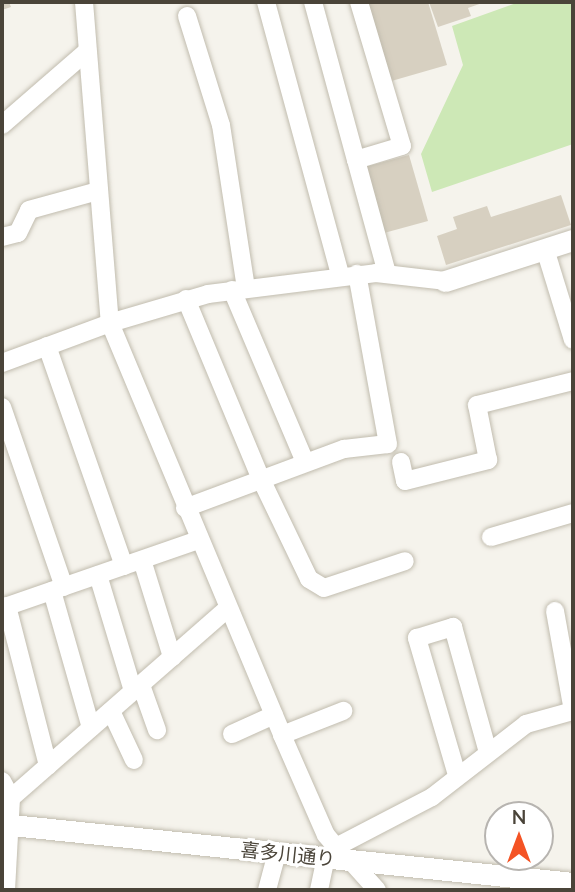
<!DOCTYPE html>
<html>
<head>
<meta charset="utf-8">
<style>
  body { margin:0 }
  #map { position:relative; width:575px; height:892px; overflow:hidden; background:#f5f3ec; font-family:Lato,"Noto Sans JP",sans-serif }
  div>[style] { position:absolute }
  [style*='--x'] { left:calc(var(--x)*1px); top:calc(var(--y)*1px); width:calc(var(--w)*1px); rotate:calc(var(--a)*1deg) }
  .green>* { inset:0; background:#cde8b6 }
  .building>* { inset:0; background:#d7d0c1 }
  .roads { filter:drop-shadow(0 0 2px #c1bcae) drop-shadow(0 0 2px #c1bcae) }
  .minor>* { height:18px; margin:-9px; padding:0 9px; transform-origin:9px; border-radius:9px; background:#fff }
  .tertiary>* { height:21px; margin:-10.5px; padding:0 10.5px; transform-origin:10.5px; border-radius:10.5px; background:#fff }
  span { translate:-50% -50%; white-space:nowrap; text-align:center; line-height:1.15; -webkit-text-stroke:6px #fff; paint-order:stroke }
  .street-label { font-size:19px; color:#4a4439 }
  .frame { position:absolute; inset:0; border:4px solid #4a4439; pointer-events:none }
  .north { position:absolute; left:484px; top:801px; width:70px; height:70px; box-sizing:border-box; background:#fff; border:2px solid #b7b4b0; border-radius:50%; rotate:0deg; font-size:19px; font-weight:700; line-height:28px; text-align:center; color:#4a4439 }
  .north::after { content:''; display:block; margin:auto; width:24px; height:32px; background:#f45324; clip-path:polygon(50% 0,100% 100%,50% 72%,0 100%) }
</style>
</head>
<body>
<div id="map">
  <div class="green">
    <div style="clip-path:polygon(519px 2px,573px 2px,573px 144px,432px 192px,421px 154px,463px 65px,452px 26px)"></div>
  </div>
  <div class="building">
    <div style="clip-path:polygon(2px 2px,9px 2px,11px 7px,2px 10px)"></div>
    <div style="clip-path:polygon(365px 2px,428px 2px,447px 65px,388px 82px)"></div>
    <div style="clip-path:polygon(429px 2px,485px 2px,468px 8px,471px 16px,438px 27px)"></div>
    <div style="clip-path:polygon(409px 155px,428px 221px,384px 233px,365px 167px)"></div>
    <div style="clip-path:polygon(561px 195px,571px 225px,446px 265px,437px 236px,457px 229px,453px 217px,487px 206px,491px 217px)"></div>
  </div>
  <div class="roads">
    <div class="minor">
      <div style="--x:84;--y:2;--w:322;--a:85.4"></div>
      <div style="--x:110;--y:323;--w:446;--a:67.3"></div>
      <div style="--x:282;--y:735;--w:109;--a:66.3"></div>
      <div style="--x:326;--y:835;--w:16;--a:50"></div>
      <div style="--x:336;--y:847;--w:12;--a:95"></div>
      <div style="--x:266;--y:2;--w:283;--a:74.8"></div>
      <div style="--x:313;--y:2;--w:164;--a:74.8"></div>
      <div style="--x:359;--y:2;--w:150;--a:73.4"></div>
      <div style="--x:402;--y:146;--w:48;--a:163.1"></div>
      <div style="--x:356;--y:160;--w:117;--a:74.7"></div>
      <div style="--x:187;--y:16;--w:114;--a:72.7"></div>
      <div style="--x:221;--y:125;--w:165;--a:81.3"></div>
      <div style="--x:2;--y:125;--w:113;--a:-41"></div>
      <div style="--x:2;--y:237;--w:16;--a:-14"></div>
      <div style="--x:18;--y:233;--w:25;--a:-64"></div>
      <div style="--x:29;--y:210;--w:72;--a:-15.4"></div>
      <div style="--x:545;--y:249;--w:95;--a:72.9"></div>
      <div style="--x:232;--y:290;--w:187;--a:67"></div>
      <div style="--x:186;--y:299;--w:193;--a:67.4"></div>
      <div style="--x:260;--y:477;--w:113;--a:64.3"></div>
      <div style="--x:309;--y:579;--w:17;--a:31"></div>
      <div style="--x:324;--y:588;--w:85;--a:-18.4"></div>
      <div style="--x:47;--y:346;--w:233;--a:70.7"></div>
      <div style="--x:2;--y:363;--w:115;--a:-20.3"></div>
      <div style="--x:110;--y:323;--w:102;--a:-16.5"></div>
      <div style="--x:208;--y:294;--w:169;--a:-7.1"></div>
      <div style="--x:376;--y:273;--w:69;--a:6.6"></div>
      <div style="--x:2;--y:407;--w:190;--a:71"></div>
      <div style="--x:401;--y:462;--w:19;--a:78"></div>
      <div style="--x:405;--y:481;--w:86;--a:-14.2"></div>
      <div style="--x:488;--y:460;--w:56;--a:-101.3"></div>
      <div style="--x:477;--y:405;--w:99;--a:-14"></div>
      <div style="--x:185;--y:508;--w:170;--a:-20.4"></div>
      <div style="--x:344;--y:449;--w:44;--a:-6.5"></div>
      <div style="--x:388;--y:444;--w:173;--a:-100.3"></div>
      <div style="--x:491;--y:537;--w:85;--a:-16.3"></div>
      <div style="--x:142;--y:560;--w:102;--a:72.8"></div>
      <div style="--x:98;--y:575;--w:121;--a:73.2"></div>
      <div style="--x:52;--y:591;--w:142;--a:74.1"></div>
      <div style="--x:7;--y:606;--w:165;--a:75.6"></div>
      <div style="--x:2;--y:608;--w:207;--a:-19.1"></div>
      <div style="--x:555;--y:611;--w:102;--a:79.8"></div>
      <div style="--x:141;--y:685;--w:48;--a:70.4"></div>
      <div style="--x:111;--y:711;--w:54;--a:64.9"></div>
      <div style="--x:232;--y:734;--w:46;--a:-24.3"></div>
      <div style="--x:282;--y:735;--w:66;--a:-21.5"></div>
      <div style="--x:457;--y:775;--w:143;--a:-106.3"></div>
      <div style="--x:417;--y:638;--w:38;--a:-17"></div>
      <div style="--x:453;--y:627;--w:130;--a:74.4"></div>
      <div style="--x:2;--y:781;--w:19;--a:62"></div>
      <div style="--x:336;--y:847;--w:108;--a:-27.5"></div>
      <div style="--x:432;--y:797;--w:119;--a:-37.8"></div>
      <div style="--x:526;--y:724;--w:49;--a:-15.5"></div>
      <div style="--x:350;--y:860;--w:40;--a:48"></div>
      <div style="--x:6;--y:890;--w:92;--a:-86.9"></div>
      <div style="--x:11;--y:798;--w:288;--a:-41.2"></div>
      <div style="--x:267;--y:890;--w:39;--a:-75"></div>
      <div style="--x:319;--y:890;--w:34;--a:-78"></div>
    </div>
    <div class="tertiary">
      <div style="--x:445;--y:281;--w:134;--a:-17.8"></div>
      <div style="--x:2;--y:824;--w:574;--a:5.9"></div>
    </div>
  </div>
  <div class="street-label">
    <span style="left:288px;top:854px;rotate:6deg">喜多川通り</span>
  </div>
  <div class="frame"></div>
  <div class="north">N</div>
</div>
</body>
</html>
